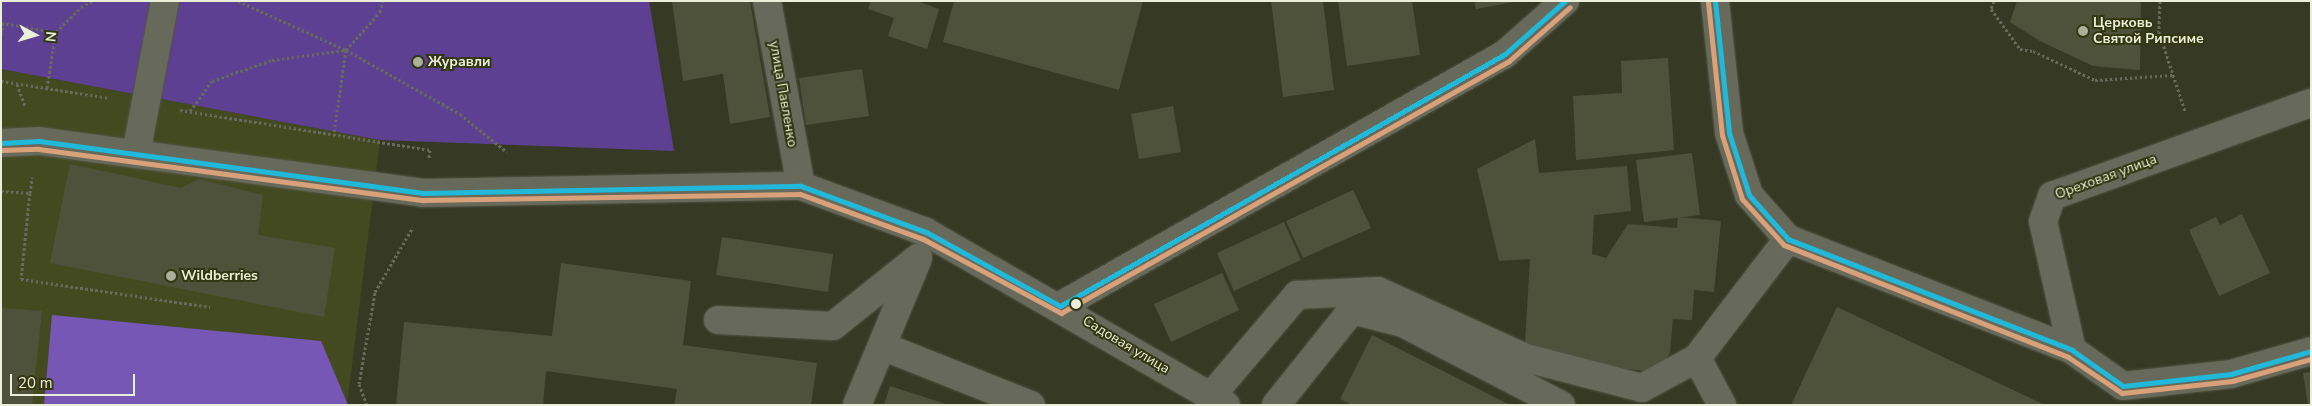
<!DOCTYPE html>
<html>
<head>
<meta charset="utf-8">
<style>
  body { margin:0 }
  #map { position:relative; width:2312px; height:406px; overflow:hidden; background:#363a25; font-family:"Nunito Sans",sans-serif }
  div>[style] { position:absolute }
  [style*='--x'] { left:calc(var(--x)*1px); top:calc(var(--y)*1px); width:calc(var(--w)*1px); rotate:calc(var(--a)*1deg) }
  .built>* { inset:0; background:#444a20 }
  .green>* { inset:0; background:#5d4092 }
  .forest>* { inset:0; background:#7757b5 }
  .building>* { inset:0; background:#4f523b }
  .path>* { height:3px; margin-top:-1.5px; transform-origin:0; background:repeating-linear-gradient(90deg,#686a5c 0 2.5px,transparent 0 5px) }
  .roads { filter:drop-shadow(0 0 1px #525542) drop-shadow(0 0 1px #525542) }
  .minor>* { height:28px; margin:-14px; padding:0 14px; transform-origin:14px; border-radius:14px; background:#67695b }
  .bus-1>* { height:5px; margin:-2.5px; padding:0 2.5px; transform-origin:2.5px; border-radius:2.5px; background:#20b9da }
  .bus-2>* { height:5px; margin:-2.5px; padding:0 2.5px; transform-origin:2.5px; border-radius:2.5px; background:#d9a179 }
  .dots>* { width:14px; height:14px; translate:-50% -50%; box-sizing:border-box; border:2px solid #323712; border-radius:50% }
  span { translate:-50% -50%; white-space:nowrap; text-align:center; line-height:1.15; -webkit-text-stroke:4px #323712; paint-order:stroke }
  .poi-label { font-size:14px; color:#ebefd9; font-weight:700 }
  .left { translate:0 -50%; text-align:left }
  .street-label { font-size:14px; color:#ebefd9 }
  .frame { position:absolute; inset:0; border:2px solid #ebefd9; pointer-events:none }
  .north { position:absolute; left:10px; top:10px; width:50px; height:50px; -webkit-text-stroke:4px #323712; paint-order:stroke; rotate:96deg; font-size:14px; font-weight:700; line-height:20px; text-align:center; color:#ebefd9 }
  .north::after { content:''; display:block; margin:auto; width:18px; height:22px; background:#ebefd9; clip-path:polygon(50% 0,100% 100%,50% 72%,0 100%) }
  .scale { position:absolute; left:10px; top:374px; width:125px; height:22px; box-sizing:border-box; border:2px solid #ebefd9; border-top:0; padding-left:6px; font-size:15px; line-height:18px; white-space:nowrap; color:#ebefd9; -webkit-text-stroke:4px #323712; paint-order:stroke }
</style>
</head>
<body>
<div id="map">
  <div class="built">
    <div style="clip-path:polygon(1px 69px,380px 140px,347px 405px,1px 405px)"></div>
  </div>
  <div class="green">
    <div style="clip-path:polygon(1px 1px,649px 1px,674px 151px,380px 140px,1px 69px)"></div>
  </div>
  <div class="forest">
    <div style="clip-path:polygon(52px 315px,321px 341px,348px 405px,44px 405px)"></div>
  </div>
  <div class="building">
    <div style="clip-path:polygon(672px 1px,750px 1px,770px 117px,730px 124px,723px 74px,683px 81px)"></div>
    <div style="clip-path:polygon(871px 1px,917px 1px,939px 9px,927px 49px,888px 36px,894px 18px,868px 9px)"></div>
    <div style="clip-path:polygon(954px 1px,1143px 1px,1119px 90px,943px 42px)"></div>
    <div style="clip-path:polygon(1271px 1px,1323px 1px,1334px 90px,1283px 97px)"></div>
    <div style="clip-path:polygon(1338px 1px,1412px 1px,1420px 55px,1347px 66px)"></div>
    <div style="clip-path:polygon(1474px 1px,1514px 1px,1514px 2px,1476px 9px)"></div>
    <div style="clip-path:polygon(2017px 1px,2141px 1px,2140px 70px,2093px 66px,2040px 41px,2010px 22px)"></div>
    <div style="clip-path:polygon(1668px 58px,1674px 150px,1576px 160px,1573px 96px,1622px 93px,1621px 61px)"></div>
    <div style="clip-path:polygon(862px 69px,869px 116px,806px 125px,799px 78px)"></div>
    <div style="clip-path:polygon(1173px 106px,1181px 152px,1139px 159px,1131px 114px)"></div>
    <div style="clip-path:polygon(1535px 139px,1539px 173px,1627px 166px,1631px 211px,1594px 215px,1592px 254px,1606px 258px,1628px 224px,1677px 228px,1678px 217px,1721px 221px,1714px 292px,1694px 290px,1692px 320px,1673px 319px,1670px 353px,1662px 364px,1648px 371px,1546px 362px,1525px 344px,1530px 259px,1499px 261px,1477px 169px)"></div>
    <div style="clip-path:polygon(1692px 153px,1700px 215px,1644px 222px,1636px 160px)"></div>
    <div style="clip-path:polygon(70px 164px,181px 188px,199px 179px,263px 195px,258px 235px,335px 248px,324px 317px,50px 263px)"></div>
    <div style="clip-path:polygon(1353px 190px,1371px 228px,1303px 258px,1286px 221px)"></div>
    <div style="clip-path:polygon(2242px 214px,2270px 273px,2219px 296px,2189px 230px,2216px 217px,2220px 225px)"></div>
    <div style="clip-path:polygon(1284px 222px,1301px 260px,1234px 291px,1217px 253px)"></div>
    <div style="clip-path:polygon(722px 237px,833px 254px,828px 292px,716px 275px)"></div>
    <div style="clip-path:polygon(561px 263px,691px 281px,683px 345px,817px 363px,811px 405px,674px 405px,677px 389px,546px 371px,543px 405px,396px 405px,404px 322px,552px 336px)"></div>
    <div style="clip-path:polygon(1222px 273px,1239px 310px,1171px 342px,1154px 304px)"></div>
    <div style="clip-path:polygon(1837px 307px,2045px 405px,1791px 405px)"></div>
    <div style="clip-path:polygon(1px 308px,42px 311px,32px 405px,1px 405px)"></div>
    <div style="clip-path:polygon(1372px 335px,1510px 405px,1352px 405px,1340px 399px)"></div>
    <div style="clip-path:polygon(2311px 372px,2311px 405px,2308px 405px,2303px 373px)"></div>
    <div style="clip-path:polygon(890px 386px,946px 404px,946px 405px,884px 405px)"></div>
  </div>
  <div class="path">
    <div style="--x:238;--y:1;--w:119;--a:24.4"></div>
    <div style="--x:346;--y:50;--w:83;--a:98.3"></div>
    <div style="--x:1994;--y:1;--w:9;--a:111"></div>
    <div style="--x:1991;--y:9;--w:49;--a:54.1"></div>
    <div style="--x:2020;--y:49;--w:13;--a:9"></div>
    <div style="--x:2033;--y:51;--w:68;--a:25.1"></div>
    <div style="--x:2095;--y:80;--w:78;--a:-3.7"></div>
    <div style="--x:2160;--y:1;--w:31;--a:92"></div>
    <div style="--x:2159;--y:32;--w:83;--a:71.8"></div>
    <div style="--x:1;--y:23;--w:56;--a:9.3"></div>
    <div style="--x:56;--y:32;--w:35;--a:-45"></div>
    <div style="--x:81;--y:7;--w:13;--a:-27"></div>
    <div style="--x:1;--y:35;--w:12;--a:-81"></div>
    <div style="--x:346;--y:50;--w:51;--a:-48.2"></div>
    <div style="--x:380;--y:12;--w:11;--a:-75"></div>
    <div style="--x:1;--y:81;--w:109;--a:8.9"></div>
    <div style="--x:17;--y:84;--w:23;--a:70"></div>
    <div style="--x:47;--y:88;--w:57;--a:-80.9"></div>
    <div style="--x:180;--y:110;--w:253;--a:9.1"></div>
    <div style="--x:430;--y:150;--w:8;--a:97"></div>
    <div style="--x:190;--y:111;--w:37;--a:-54"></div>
    <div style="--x:212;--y:81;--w:64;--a:-19.3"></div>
    <div style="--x:272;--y:60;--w:75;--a:-7.7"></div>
    <div style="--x:346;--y:50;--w:131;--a:29.3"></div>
    <div style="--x:460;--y:114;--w:60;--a:39"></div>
    <div style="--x:1;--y:191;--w:29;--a:4"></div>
    <div style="--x:30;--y:193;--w:16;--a:-83"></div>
    <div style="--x:30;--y:193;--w:86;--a:96"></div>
    <div style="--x:21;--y:279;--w:191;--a:8.4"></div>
    <div style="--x:367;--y:405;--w:22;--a:-111"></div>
    <div style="--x:359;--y:384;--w:93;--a:-80.1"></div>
    <div style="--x:375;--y:292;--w:75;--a:-59.7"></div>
  </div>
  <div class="roads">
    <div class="minor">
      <div style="--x:767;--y:1;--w:188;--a:79.6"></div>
      <div style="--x:1715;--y:1;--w:133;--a:83.9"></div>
      <div style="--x:1729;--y:133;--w:65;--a:72.1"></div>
      <div style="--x:1749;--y:195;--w:59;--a:48.4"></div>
      <div style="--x:1788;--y:239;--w:305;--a:21.3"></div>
      <div style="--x:2072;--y:350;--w:62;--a:35.2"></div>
      <div style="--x:2123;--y:386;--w:109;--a:-6.3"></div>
      <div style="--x:2231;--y:374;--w:83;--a:-16"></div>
      <div style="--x:1;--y:143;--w:38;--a:-3"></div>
      <div style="--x:39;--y:141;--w:388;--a:7.7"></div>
      <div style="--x:423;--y:193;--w:378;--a:-1.1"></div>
      <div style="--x:801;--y:186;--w:133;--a:20.2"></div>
      <div style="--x:926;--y:232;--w:346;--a:30"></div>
      <div style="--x:136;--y:154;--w:156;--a:-79.3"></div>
      <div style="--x:1060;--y:306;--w:511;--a:-29.52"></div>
      <div style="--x:1505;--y:54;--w:80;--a:-41.5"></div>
      <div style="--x:718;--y:320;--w:115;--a:3"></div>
      <div style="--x:833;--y:326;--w:109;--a:-38.7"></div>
      <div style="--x:882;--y:346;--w:160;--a:21.6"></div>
      <div style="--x:2072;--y:350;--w:132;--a:-102.7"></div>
      <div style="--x:2043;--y:221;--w:27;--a:-70"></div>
      <div style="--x:2052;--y:196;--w:275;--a:-19.8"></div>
      <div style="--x:1697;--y:358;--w:53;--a:62"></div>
      <div style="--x:1211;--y:396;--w:133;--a:-49.6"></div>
      <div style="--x:1297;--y:295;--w:81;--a:-2.8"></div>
      <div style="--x:1378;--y:291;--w:162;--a:24.4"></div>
      <div style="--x:1526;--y:358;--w:120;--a:14.5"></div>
      <div style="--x:1642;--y:388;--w:63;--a:-28.6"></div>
      <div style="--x:1697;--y:358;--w:150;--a:-52.6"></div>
      <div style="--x:857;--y:405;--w:156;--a:-67.4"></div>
      <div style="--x:1276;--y:405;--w:122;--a:-51.3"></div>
      <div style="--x:1352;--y:310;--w:53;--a:14.3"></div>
      <div style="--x:1403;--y:323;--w:178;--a:27.4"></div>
    </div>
  </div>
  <div class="bus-1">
    <div style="--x:1715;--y:1;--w:133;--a:83.9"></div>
    <div style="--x:1729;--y:133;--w:65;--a:72.1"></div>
    <div style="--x:1749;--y:195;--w:59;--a:48.4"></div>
    <div style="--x:1788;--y:239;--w:305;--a:21.3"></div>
    <div style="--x:2072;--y:350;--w:62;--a:35.2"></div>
    <div style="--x:2123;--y:386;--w:109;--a:-6.3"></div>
    <div style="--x:2231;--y:374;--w:83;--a:-16"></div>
    <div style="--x:1;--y:143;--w:38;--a:-3"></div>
    <div style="--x:39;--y:141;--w:388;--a:7.7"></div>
    <div style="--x:423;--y:193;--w:378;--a:-1.1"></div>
    <div style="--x:801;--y:186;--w:133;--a:20.2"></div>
    <div style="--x:926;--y:232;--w:153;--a:28.9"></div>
    <div style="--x:1060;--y:306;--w:511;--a:-29.52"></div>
    <div style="--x:1505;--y:54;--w:80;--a:-41.5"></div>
  </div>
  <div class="bus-2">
    <div style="--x:1708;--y:2;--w:134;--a:84"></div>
    <div style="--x:1722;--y:135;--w:67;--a:72.6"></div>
    <div style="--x:1742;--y:199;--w:62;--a:47.6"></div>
    <div style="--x:1784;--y:245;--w:305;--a:21.5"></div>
    <div style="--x:2068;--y:357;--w:65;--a:33.7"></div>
    <div style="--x:2122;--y:393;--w:111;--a:-6.2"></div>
    <div style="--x:2232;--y:381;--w:82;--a:-15.6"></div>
    <div style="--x:1;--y:150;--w:38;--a:-2"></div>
    <div style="--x:39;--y:149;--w:387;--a:7.6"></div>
    <div style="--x:423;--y:200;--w:377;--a:-0.9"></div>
    <div style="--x:800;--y:194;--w:131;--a:20.1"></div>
    <div style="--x:923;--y:239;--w:157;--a:28.2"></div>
    <div style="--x:1061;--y:313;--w:514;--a:-29.36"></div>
    <div style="--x:1509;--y:61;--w:81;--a:-41.5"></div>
  </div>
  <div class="dots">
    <div style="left:2083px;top:31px;background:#acb09a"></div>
    <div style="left:418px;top:62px;background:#acb09a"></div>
    <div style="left:171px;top:276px;background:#acb09a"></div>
    <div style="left:1076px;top:304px;background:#ebefd9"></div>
  </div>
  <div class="poi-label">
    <span class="left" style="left:2093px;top:31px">Церковь<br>Святой Рипсиме</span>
    <span class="left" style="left:428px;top:62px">Журавли</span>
    <span class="left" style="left:181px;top:276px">Wildberries</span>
  </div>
  <div class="street-label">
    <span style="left:783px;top:94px;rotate:80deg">улица Павленко</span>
    <span style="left:2106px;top:177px;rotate:-20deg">Ореховая улица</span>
    <span style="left:1126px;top:345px;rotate:31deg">Садовая улица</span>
  </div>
  <div class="frame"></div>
  <div class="north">N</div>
  <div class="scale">20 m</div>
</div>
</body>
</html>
